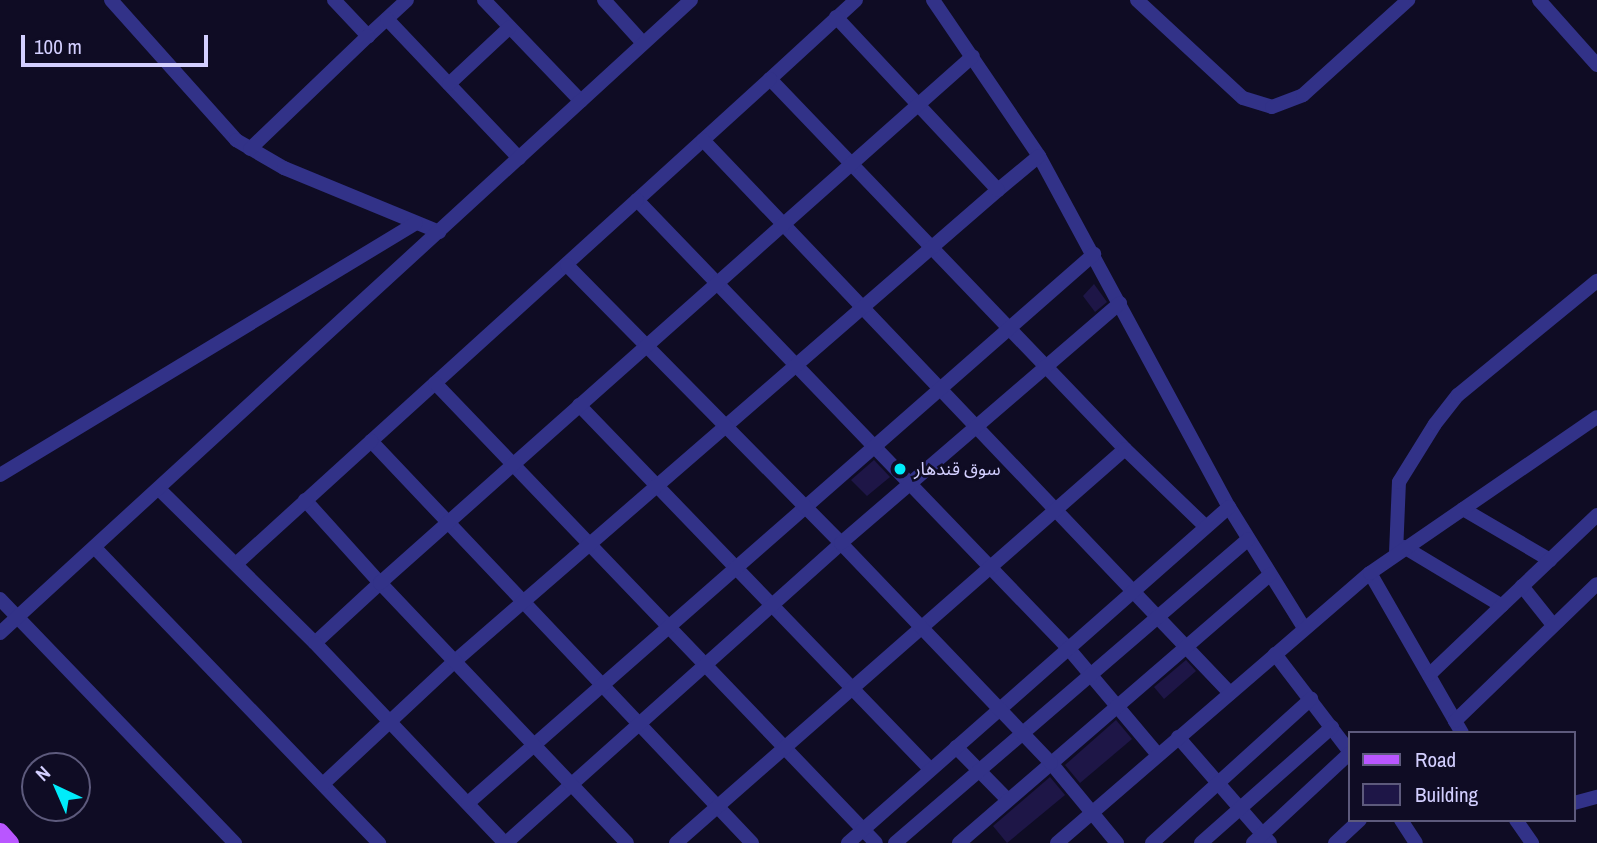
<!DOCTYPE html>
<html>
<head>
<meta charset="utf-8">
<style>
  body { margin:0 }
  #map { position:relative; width:1597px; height:843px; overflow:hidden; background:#0f0c24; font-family:"Archivo Narrow","Noto Sans Arabic",sans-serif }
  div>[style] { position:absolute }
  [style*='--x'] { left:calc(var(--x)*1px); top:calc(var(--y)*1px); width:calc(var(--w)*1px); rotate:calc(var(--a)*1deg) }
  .building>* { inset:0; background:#1e1647 }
  .minor>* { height:14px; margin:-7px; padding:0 7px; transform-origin:7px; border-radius:7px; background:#323288 }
  .major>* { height:18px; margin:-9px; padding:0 9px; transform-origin:9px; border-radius:9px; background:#b956ff }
  .dots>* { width:19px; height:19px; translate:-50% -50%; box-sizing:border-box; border:4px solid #0f0c24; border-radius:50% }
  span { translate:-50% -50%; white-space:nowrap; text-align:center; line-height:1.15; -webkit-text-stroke:5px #0f0c24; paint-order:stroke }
  .poi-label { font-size:18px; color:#d3cfff }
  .left { translate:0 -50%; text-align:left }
  .legend { position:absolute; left:1348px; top:731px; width:228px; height:91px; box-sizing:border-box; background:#0f0c24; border:2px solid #5d5a7c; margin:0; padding:9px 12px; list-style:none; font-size:21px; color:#d3cfff }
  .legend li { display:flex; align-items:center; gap:14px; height:35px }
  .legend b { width:35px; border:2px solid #5d5a7c }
  .north { position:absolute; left:21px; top:752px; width:70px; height:70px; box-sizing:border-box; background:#0f0c24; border:2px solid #5d5a7c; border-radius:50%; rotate:316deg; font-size:19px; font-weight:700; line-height:28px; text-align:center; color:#d3cfff }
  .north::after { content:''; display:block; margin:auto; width:24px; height:32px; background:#00ecfa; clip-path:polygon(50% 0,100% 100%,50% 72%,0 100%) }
  .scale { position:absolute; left:21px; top:35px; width:187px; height:32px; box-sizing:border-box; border:4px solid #d3cfff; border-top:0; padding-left:9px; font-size:21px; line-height:24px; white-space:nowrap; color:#d3cfff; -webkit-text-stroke:5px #0f0c24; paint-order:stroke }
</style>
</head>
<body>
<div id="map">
  <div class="building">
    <div style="clip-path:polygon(1094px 284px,1107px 302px,1095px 312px,1083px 296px)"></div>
    <div style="clip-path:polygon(874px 460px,890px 477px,867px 496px,851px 480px)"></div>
    <div style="clip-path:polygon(1186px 660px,1196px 671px,1164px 699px,1154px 687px)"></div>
    <div style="clip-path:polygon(1116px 720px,1132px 739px,1080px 783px,1065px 765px)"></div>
    <div style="clip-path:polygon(1050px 777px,1065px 795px,1007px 843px,993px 826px)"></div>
  </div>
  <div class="minor">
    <div style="--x:111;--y:0;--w:188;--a:48.2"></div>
    <div style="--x:236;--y:140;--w:56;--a:30.3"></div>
    <div style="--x:284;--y:168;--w:168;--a:22.4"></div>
    <div style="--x:334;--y:0;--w:50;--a:46.6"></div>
    <div style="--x:368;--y:36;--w:53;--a:-42.7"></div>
    <div style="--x:484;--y:0;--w:140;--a:46.2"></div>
    <div style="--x:604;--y:0;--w:58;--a:47.8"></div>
    <div style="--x:856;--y:0;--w:117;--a:137.4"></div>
    <div style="--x:770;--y:79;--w:513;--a:46.19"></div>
    <div style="--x:933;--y:0;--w:189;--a:55.8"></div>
    <div style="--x:1039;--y:156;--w:399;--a:61.6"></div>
    <div style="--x:1229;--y:507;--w:142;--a:58.2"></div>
    <div style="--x:1137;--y:0;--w:144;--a:42.8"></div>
    <div style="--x:1243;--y:98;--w:30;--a:17"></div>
    <div style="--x:1272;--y:107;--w:33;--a:-21"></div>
    <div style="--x:1303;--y:95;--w:142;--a:-42.1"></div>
    <div style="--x:1539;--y:0;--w:87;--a:48.3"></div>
    <div style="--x:387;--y:19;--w:192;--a:46.5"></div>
    <div style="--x:770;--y:79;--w:180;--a:137.7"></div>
    <div style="--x:637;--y:200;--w:622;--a:46.11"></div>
    <div style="--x:1068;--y:648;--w:140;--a:49.9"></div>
    <div style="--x:449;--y:84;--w:83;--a:-43.1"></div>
    <div style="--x:703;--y:140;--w:764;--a:46.38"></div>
    <div style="--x:250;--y:149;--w:163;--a:-43.8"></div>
    <div style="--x:998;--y:190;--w:53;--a:-39.7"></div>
    <div style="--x:637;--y:200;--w:359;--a:137.8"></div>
    <div style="--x:371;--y:441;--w:554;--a:46.54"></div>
    <div style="--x:435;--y:383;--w:637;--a:46.21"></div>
    <div style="--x:579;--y:405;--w:506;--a:46.04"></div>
    <div style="--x:0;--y:475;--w:486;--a:-31.2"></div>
    <div style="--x:161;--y:491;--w:216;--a:44.6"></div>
    <div style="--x:305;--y:500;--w:112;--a:47.9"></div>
    <div style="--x:380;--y:583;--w:88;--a:137.3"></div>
    <div style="--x:315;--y:643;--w:273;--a:46.5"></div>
    <div style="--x:1463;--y:509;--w:101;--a:30.4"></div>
    <div style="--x:1404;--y:547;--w:114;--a:31"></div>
    <div style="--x:97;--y:550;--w:407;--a:46.1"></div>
    <div style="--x:1396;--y:553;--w:71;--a:-87.6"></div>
    <div style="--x:1399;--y:482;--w:68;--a:-58.2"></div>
    <div style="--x:1435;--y:424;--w:37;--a:-52"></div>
    <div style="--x:1458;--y:395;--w:180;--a:-39.4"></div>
    <div style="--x:236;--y:564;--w:183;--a:-42.3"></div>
    <div style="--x:1370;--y:573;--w:171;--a:60.1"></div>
    <div style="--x:1522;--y:586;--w:50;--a:51.5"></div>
    <div style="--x:0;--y:599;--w:339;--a:46.1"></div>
    <div style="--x:0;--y:633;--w:937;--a:-42.49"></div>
    <div style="--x:1275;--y:654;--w:123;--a:52.6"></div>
    <div style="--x:1429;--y:675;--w:232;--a:-43.6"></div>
    <div style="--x:1462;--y:733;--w:14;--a:-120"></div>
    <div style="--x:1455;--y:721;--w:197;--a:-44"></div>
    <div style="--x:1178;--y:737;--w:140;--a:49"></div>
    <div style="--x:956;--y:747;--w:73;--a:45.6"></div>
    <div style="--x:323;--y:784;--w:180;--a:-43"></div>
    <div style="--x:455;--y:661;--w:719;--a:-40.94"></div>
    <div style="--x:998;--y:190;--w:237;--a:-133.1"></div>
    <div style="--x:468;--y:803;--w:833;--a:-41.25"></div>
    <div style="--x:1574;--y:803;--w:24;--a:-15"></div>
    <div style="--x:1401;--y:820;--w:27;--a:57"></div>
    <div style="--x:1516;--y:820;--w:28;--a:55"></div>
    <div style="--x:506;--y:843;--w:450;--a:-41.8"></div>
    <div style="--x:841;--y:543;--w:390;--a:-134.6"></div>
    <div style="--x:627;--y:843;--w:359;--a:-133.5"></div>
    <div style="--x:380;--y:583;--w:793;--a:-41.63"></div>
    <div style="--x:676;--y:843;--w:597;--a:-41.27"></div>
    <div style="--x:1125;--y:449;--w:112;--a:43.9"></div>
    <div style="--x:848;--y:843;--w:508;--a:-41.41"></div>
    <div style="--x:895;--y:843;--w:466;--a:-40.7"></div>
    <div style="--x:959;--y:843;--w:411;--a:-40.8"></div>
    <div style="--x:1057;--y:843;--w:413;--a:-40.8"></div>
    <div style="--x:1370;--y:573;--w:275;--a:-34.5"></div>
    <div style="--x:1117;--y:843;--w:104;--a:-129.5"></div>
    <div style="--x:1051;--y:763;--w:304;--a:-133.7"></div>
    <div style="--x:841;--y:543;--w:368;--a:-40.7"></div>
    <div style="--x:1152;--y:843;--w:215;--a:-42.2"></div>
    <div style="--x:1201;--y:843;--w:175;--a:-41.5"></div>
    <div style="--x:1253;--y:843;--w:132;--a:-42.9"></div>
    <div style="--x:1335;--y:843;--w:34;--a:-43"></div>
  </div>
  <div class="major">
    <div style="--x:0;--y:832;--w:15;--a:48"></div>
  </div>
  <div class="dots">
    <div style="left:900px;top:469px;background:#00ecfa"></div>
  </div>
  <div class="poi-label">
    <span class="left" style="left:914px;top:469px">سوق قندهار</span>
  </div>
  <ul class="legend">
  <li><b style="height:9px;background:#b956ff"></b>Road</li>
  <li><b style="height:19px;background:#1e1647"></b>Building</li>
  </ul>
  <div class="north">N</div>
  <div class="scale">100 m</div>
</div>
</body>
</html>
